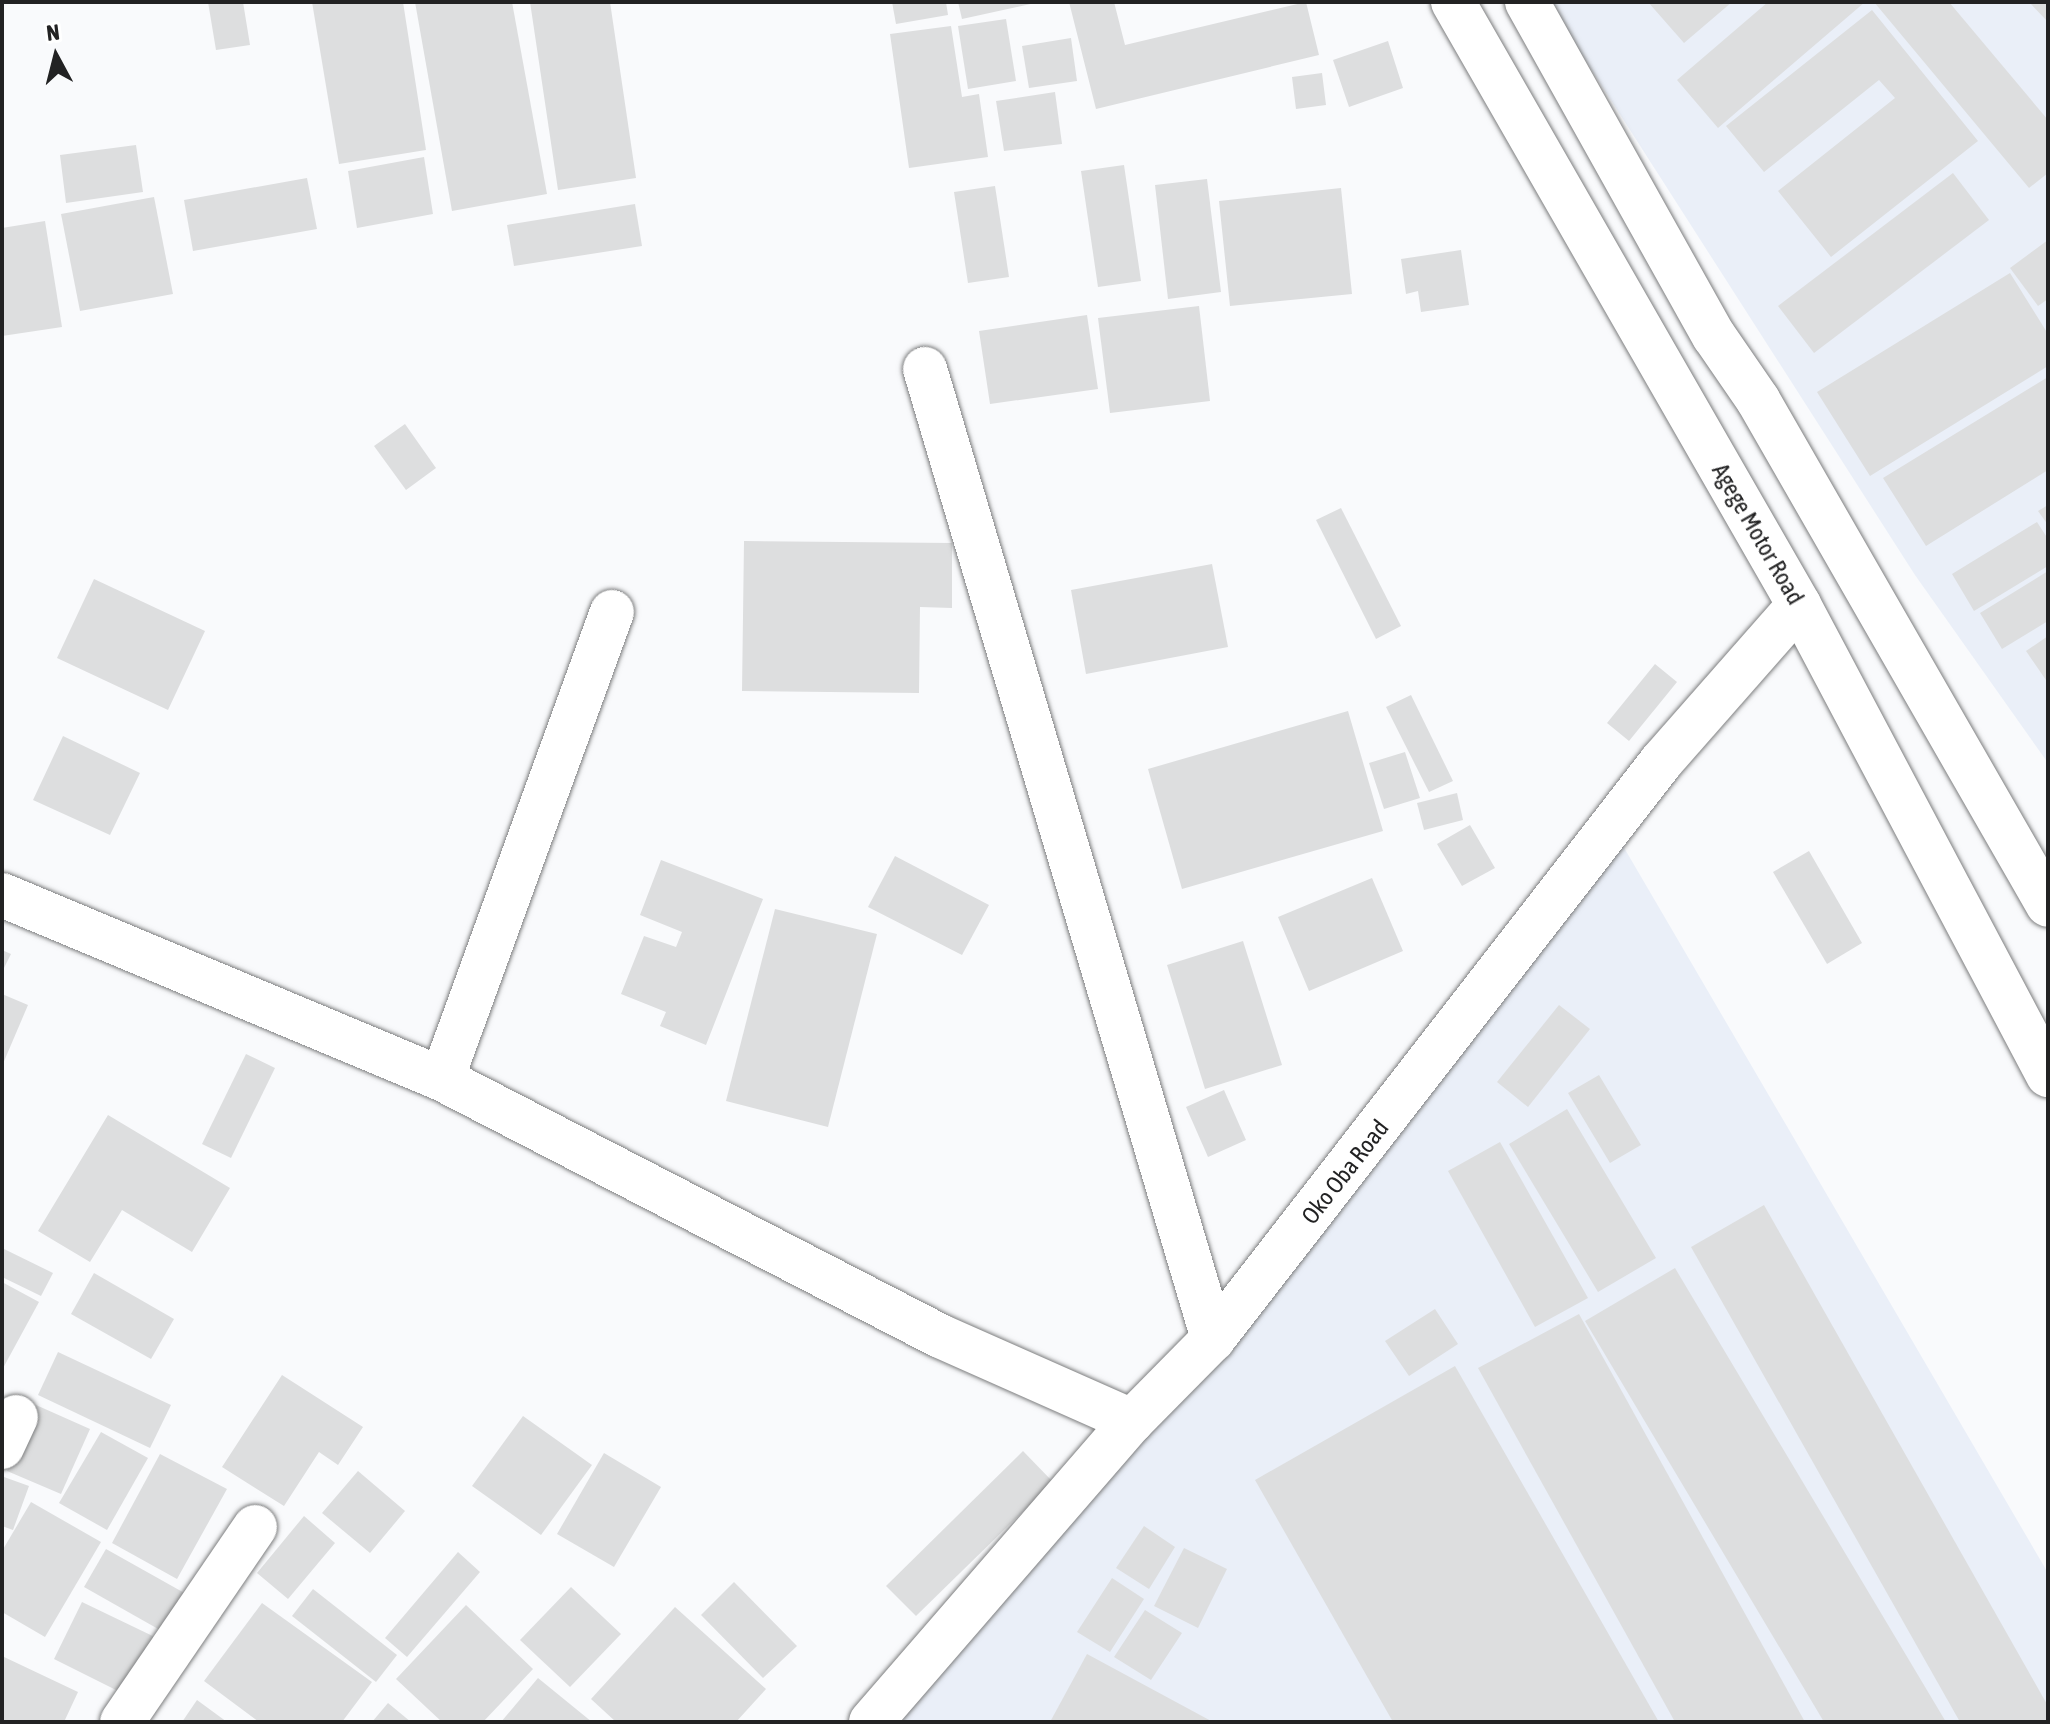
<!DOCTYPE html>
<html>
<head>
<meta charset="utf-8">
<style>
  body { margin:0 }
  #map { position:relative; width:2050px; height:1724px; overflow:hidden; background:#f9fafc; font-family:"Asap Condensed",sans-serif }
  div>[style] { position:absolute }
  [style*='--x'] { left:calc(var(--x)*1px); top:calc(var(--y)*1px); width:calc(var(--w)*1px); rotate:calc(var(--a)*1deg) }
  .built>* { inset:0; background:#eaeff8 }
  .building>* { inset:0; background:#dddedf }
  .roads { filter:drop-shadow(0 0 2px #7d7e7f) drop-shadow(0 0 2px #7d7e7f) }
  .minor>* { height:44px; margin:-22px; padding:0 22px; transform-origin:22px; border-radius:22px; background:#fff }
  .major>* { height:44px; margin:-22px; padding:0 22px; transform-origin:22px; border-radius:22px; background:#fff }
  span { translate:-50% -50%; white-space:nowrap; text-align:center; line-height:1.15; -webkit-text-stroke:6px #fff; paint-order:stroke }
  .street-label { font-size:24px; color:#222223 }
  .frame { position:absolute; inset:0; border:4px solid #222223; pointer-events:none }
  .north { position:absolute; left:16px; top:16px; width:80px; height:80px; -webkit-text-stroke:6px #fff; paint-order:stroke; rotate:353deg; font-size:22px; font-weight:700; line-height:32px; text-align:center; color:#222223 }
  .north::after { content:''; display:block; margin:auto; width:28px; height:36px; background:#222223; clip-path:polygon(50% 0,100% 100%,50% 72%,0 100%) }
</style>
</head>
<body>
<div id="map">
  <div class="built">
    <div style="clip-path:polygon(1548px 2px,2048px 2px,2048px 763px,1915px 575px)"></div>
    <div style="clip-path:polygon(1602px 810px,2048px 1573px,2048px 1722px,885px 1722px)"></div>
  </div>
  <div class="building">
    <div style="clip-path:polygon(208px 2px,243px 2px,250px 45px,216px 50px)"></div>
    <div style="clip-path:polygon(312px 2px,403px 2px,426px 150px,339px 164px)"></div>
    <div style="clip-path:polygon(415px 2px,512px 2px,547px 194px,452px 211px)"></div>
    <div style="clip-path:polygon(530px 2px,610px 2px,636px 178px,558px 190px)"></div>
    <div style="clip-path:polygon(892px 2px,946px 2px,948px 15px,896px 24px)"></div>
    <div style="clip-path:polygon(958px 2px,1035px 2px,1035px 3px,962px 19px)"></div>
    <div style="clip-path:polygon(1069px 2px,1114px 2px,1125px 45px,1306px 2px,1319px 55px,1096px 109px)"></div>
    <div style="clip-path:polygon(1648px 2px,1732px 2px,1684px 43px)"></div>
    <div style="clip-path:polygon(1768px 2px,1865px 2px,1718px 128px,1677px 80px)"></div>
    <div style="clip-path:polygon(1874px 2px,1949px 2px,2048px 120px,2048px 173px,2029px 188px)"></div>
    <div style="clip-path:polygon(2029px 2px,2048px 2px,2048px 22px)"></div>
    <div style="clip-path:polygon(1872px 10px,1978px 141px,1831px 257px,1778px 191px,1895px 98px,1879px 80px,1764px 172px,1726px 126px)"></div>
    <div style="clip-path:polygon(1006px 19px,1016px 81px,968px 89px,958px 26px)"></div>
    <div style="clip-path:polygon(951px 26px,962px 97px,979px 94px,988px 157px,909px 168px,890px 34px)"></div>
    <div style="clip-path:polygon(1071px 38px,1077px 81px,1029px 88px,1022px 46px)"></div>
    <div style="clip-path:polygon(1388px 41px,1403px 88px,1349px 107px,1333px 60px)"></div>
    <div style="clip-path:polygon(1322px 73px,1326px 105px,1296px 109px,1292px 77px)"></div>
    <div style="clip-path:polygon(1055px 92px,1062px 144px,1004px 151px,996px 101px)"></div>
    <div style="clip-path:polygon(136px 145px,143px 192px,66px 203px,60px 155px)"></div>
    <div style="clip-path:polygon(424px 157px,433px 214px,357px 228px,348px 171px)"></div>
    <div style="clip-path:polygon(1124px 165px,1141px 281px,1098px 287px,1081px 171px)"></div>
    <div style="clip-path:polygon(1953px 173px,1989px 220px,1814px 353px,1778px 306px)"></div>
    <div style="clip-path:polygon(307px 178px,317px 229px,193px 251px,184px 200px)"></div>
    <div style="clip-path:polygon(1207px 179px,1221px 292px,1168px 299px,1155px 185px)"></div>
    <div style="clip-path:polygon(995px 186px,1009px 277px,968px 283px,954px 192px)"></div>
    <div style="clip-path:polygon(1341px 188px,1352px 294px,1230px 306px,1219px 201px)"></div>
    <div style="clip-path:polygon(154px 197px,173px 294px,80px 311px,61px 214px)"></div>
    <div style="clip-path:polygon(635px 204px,642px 246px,514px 266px,507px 225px)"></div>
    <div style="clip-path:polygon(45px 221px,62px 327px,2px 336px,2px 228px)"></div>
    <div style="clip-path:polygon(2048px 240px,2048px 299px,2038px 306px,2010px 268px)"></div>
    <div style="clip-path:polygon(1461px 250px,1469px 305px,1421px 312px,1418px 291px,1406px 294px,1401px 259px)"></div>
    <div style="clip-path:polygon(2010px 273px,2048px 334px,2048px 366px,1870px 476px,1817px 392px)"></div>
    <div style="clip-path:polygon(1199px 306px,1210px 401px,1110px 413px,1098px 318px)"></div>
    <div style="clip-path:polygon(1087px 315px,1098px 389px,990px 404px,979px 331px)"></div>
    <div style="clip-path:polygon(2048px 377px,2048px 470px,1926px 546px,1883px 478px)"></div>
    <div style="clip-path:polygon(405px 424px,436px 468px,406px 490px,374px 446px)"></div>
    <div style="clip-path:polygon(2048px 505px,2048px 525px,2038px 511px)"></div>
    <div style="clip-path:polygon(1341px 508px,1401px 626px,1376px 639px,1316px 520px)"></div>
    <div style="clip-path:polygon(2037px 522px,2048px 539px,2048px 566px,1974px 611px,1952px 574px)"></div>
    <div style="clip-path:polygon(744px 541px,952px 543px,952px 608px,920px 607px,919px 693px,742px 691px)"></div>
    <div style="clip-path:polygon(1212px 564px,1228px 647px,1086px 674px,1071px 590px)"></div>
    <div style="clip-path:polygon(2048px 571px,2048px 621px,2002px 649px,1980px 613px)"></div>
    <div style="clip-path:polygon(94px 579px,205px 631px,168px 710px,57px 658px)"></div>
    <div style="clip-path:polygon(2048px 636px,2048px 683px,2026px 651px)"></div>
    <div style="clip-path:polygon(1655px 664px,1677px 682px,1629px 741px,1607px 723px)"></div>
    <div style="clip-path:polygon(1411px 695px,1453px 781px,1429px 792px,1386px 707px)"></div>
    <div style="clip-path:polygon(1348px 711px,1383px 831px,1182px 889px,1148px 769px)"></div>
    <div style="clip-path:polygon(63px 736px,140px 773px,110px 835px,33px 800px)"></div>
    <div style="clip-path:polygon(1405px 752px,1420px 798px,1384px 809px,1369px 763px)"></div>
    <div style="clip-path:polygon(1457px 793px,1463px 820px,1424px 830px,1417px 803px)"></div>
    <div style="clip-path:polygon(1470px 825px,1495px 868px,1462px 886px,1437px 844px)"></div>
    <div style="clip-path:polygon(1809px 851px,1862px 943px,1827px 964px,1773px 872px)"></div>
    <div style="clip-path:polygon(895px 856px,989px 905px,962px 955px,868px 907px)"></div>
    <div style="clip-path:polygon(661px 860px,763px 899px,706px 1045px,660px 1026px,666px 1012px,621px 994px,644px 936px,676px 947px,682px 932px,640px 915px)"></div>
    <div style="clip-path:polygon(1372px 878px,1403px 951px,1309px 991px,1278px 917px)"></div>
    <div style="clip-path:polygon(775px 909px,877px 934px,828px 1127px,726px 1101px)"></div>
    <div style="clip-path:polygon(1243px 941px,1282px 1065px,1205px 1089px,1167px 965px)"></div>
    <div style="clip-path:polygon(2px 950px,11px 954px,2px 972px)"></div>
    <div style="clip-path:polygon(2px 994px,28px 1005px,2px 1066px)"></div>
    <div style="clip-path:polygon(1559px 1005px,1590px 1029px,1528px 1107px,1497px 1082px)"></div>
    <div style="clip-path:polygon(246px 1054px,275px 1068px,231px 1158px,202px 1144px)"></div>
    <div style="clip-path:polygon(1599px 1075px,1641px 1145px,1610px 1163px,1568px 1093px)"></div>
    <div style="clip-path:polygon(1224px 1090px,1246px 1140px,1208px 1157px,1186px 1107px)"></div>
    <div style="clip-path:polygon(1567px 1109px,1656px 1258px,1598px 1292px,1509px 1144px)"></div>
    <div style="clip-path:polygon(108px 1115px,230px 1188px,192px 1252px,122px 1210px,90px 1262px,38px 1231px)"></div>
    <div style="clip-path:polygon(1500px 1142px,1588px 1298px,1535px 1327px,1448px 1171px)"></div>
    <div style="clip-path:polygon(1764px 1205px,2048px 1706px,2048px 1722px,1960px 1722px,1691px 1247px)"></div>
    <div style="clip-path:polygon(2px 1248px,53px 1273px,41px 1296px,2px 1277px)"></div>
    <div style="clip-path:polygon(1675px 1268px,1946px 1722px,1824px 1722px,1585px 1321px)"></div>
    <div style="clip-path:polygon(94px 1273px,174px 1319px,151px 1359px,71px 1314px)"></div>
    <div style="clip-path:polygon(2px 1282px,39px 1302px,2px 1370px)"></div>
    <div style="clip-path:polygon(1435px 1309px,1458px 1344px,1409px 1376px,1385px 1341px)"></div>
    <div style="clip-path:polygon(1579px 1314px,1805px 1722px,1675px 1722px,1478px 1368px)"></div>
    <div style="clip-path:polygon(58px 1352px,171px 1405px,150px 1448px,38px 1395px)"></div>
    <div style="clip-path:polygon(1455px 1366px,1659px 1722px,1393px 1722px,1255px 1480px)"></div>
    <div style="clip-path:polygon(282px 1375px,363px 1427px,338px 1465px,319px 1452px,284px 1506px,222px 1467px)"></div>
    <div style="clip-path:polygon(36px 1405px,90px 1429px,61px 1494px,7px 1471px)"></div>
    <div style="clip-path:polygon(523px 1416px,592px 1465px,541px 1535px,472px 1486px)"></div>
    <div style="clip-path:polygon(101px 1432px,148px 1458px,107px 1530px,59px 1503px)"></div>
    <div style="clip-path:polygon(1023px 1451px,1053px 1482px,916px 1616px,886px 1586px)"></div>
    <div style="clip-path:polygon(604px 1453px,661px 1487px,614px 1567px,557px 1534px)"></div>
    <div style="clip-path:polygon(160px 1454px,227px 1489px,177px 1579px,112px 1543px)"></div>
    <div style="clip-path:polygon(358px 1471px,405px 1511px,370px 1553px,322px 1513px)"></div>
    <div style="clip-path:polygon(4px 1477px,29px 1486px,13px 1530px,2px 1526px)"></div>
    <div style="clip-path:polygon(31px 1502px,101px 1542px,45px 1637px,2px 1612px,2px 1551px)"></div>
    <div style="clip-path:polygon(304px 1516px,335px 1543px,288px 1599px,257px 1573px)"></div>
    <div style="clip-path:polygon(1144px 1526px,1175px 1547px,1149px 1589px,1116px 1568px)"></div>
    <div style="clip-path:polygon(1184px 1548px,1227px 1569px,1198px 1628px,1154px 1606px)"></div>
    <div style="clip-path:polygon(106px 1549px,188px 1595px,167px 1634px,84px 1587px)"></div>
    <div style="clip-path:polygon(458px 1552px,480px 1572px,407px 1657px,385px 1638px)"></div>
    <div style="clip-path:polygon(1112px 1578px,1144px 1599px,1110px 1652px,1077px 1632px)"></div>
    <div style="clip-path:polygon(734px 1582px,797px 1646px,763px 1678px,701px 1615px)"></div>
    <div style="clip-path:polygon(571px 1587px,621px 1634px,570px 1687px,520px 1640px)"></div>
    <div style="clip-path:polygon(313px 1589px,397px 1655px,376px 1682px,292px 1616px)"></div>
    <div style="clip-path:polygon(82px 1602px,161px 1640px,132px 1698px,54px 1659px)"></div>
    <div style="clip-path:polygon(262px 1603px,372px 1682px,342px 1722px,259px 1722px,204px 1681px)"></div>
    <div style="clip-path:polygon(466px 1605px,533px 1669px,483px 1722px,442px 1722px,396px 1679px)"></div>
    <div style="clip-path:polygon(675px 1607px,766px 1689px,736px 1722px,616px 1722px,591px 1699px)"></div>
    <div style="clip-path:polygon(1145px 1610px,1182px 1633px,1151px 1680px,1114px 1657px)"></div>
    <div style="clip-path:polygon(1087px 1654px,1213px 1722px,1050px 1722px)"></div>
    <div style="clip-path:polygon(2px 1656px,78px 1692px,64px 1722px,2px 1722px)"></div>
    <div style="clip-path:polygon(538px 1678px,592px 1722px,501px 1722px)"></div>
    <div style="clip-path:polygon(197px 1700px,227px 1722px,182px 1722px)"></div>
    <div style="clip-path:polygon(388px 1703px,411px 1722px,372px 1722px)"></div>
  </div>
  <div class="roads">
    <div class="minor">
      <div style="--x:925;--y:369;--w:1012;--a:73.46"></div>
      <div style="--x:2;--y:895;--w:477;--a:22.7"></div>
      <div style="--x:442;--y:1079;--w:560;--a:27.3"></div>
      <div style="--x:940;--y:1336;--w:210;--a:23.9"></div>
      <div style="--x:442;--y:1079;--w:497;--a:-70"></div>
      <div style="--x:2;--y:1447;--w:33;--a:-65"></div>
      <div style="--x:122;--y:1722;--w:236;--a:-55.7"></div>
      <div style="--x:871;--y:1722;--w:398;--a:-49.1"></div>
      <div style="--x:1132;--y:1421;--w:115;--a:-45.4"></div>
      <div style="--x:1213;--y:1339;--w:731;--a:-52.17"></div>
      <div style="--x:1661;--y:762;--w:209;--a:-48.7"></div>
    </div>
    <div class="major">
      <div style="--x:1453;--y:2;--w:695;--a:60.15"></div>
      <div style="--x:1799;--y:605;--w:532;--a:62.09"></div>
      <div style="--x:1527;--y:2;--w:383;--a:60.8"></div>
      <div style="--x:1714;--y:336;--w:78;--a:55.5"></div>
      <div style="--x:1758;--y:400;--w:582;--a:60.13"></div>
    </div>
  </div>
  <div class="street-label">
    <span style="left:1758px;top:534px;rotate:60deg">Agege Motor Road</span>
    <span style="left:1345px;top:1172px;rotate:-52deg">Oko Oba Road</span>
  </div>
  <div class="frame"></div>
  <div class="north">N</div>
</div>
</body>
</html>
